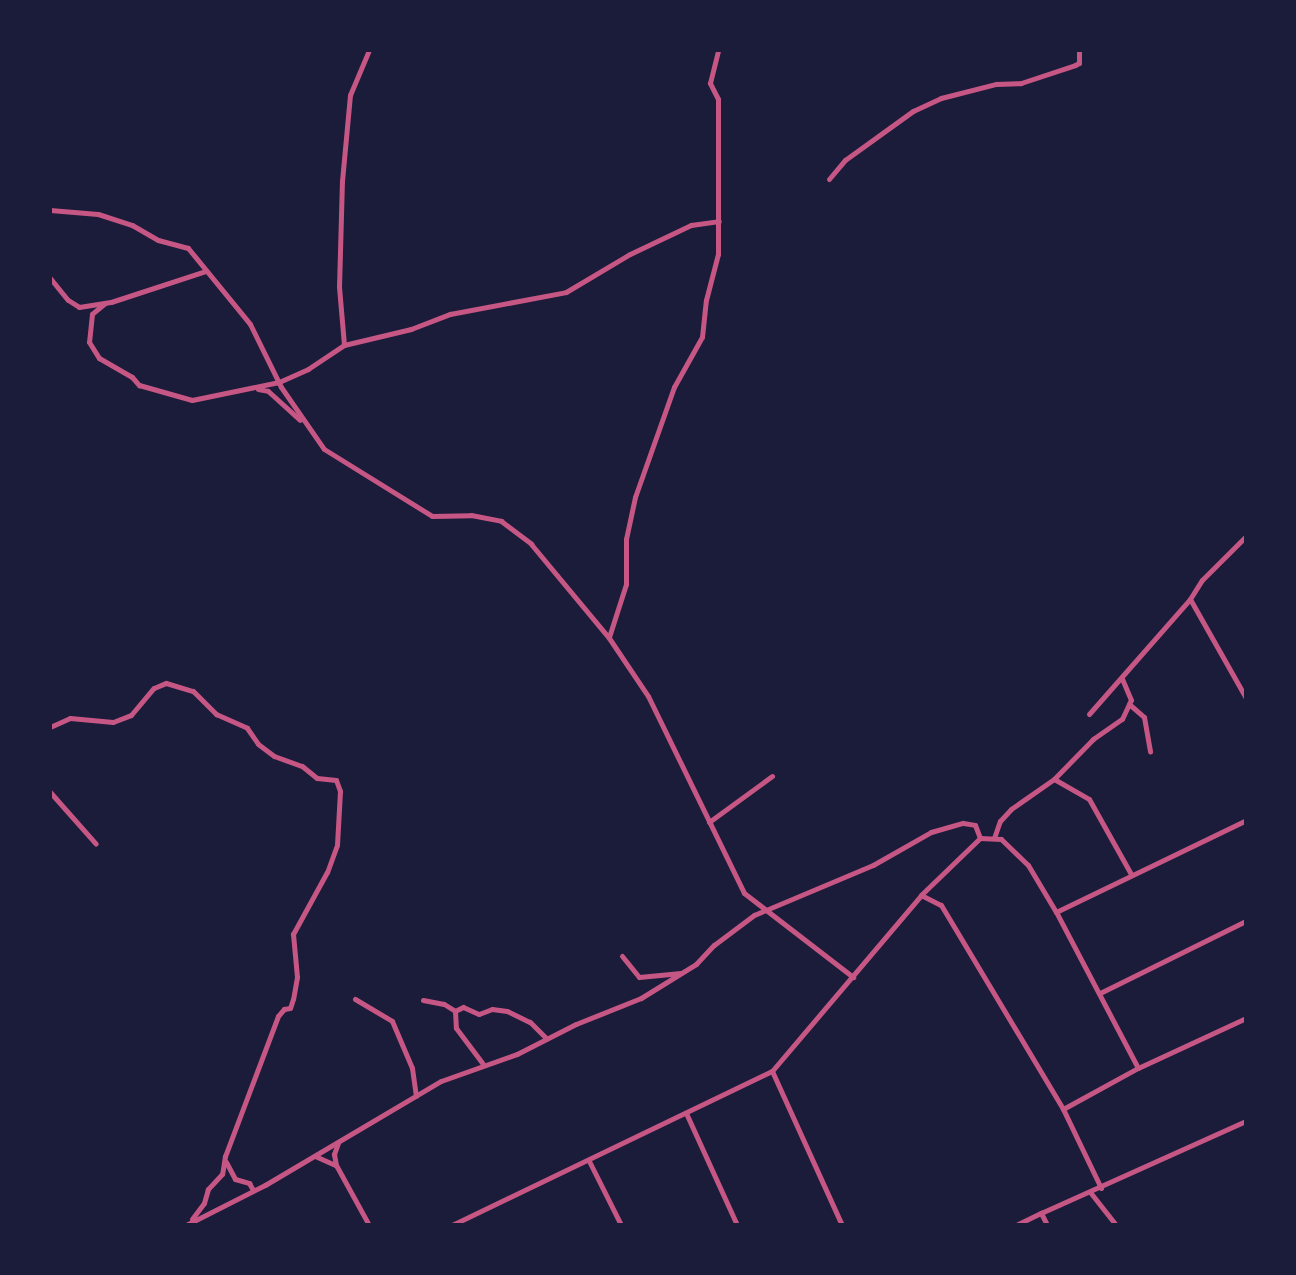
<!DOCTYPE html>
<html>
<head>
<meta charset="utf-8">
<style>
  body { margin:0 }
  #map { position:relative; width:1296px; height:1275px; overflow:hidden; background:#1b1b3a; font-family:"Times New Roman",serif }
  div>[style] { position:absolute }
  [style*='--x'] { left:calc(var(--x)*1px); top:calc(var(--y)*1px); width:calc(var(--w)*1px); rotate:calc(var(--a)*1deg) }
  .minor>* { height:5px; margin:-2.5px; padding:0 2.5px; transform-origin:2.5px; border-radius:2.5px; background:#c65784 }
  span { translate:-50% -50%; white-space:nowrap; text-align:center; line-height:1.15; -webkit-text-stroke:8px #1b1b3a; paint-order:stroke }
  .frame { position:absolute; inset:0; border:52px solid #1b1b3a; pointer-events:none }
</style>
</head>
<body>
<div id="map">
  <div class="minor">
    <div style="--x:829;--y:179;--w:25;--a:-50"></div>
    <div style="--x:845;--y:160;--w:84;--a:-35.8"></div>
    <div style="--x:913;--y:111;--w:31;--a:-25"></div>
    <div style="--x:941;--y:98;--w:57;--a:-14.3"></div>
    <div style="--x:996;--y:84;--w:25;--a:-2"></div>
    <div style="--x:1021;--y:83;--w:57;--a:-18.4"></div>
    <div style="--x:1075;--y:65;--w:4;--a:-27"></div>
    <div style="--x:1079;--y:63;--w:13;--a:-90"></div>
    <div style="--x:50;--y:210;--w:48;--a:4.8"></div>
    <div style="--x:98;--y:214;--w:36;--a:18"></div>
    <div style="--x:132;--y:225;--w:30;--a:30"></div>
    <div style="--x:158;--y:240;--w:31;--a:15"></div>
    <div style="--x:188;--y:248;--w:98;--a:50.8"></div>
    <div style="--x:250;--y:324;--w:70;--a:63.8"></div>
    <div style="--x:281;--y:387;--w:75;--a:55.3"></div>
    <div style="--x:324;--y:449;--w:127;--a:31.8"></div>
    <div style="--x:432;--y:516;--w:39;--a:-1"></div>
    <div style="--x:471;--y:515;--w:31;--a:11"></div>
    <div style="--x:501;--y:521;--w:38;--a:37"></div>
    <div style="--x:531;--y:544;--w:122;--a:50.3"></div>
    <div style="--x:609;--y:638;--w:70;--a:56.1"></div>
    <div style="--x:648;--y:696;--w:219;--a:64"></div>
    <div style="--x:744;--y:893;--w:138;--a:37.6"></div>
    <div style="--x:50;--y:278;--w:28;--a:51"></div>
    <div style="--x:68;--y:300;--w:13;--a:32"></div>
    <div style="--x:79;--y:307;--w:32;--a:-9"></div>
    <div style="--x:111;--y:302;--w:100;--a:-18.1"></div>
    <div style="--x:105;--y:303;--w:17;--a:140"></div>
    <div style="--x:92;--y:314;--w:28;--a:96"></div>
    <div style="--x:89;--y:342;--w:19;--a:58"></div>
    <div style="--x:99;--y:358;--w:38;--a:30"></div>
    <div style="--x:132;--y:377;--w:11;--a:49"></div>
    <div style="--x:139;--y:385;--w:55;--a:15.8"></div>
    <div style="--x:192;--y:400;--w:89;--a:-11.7"></div>
    <div style="--x:279;--y:382;--w:32;--a:-24"></div>
    <div style="--x:308;--y:369;--w:43;--a:-33.7"></div>
    <div style="--x:344;--y:345;--w:58;--a:-94.9"></div>
    <div style="--x:339;--y:287;--w:106;--a:-88.4"></div>
    <div style="--x:342;--y:181;--w:86;--a:-84.7"></div>
    <div style="--x:350;--y:95;--w:49;--a:-67.1"></div>
    <div style="--x:344;--y:345;--w:69;--a:-13.4"></div>
    <div style="--x:411;--y:329;--w:42;--a:-21"></div>
    <div style="--x:450;--y:314;--w:118;--a:-10.7"></div>
    <div style="--x:566;--y:292;--w:74;--a:-30.7"></div>
    <div style="--x:630;--y:254;--w:68;--a:-25.4"></div>
    <div style="--x:691;--y:225;--w:28;--a:-8"></div>
    <div style="--x:258;--y:389;--w:10;--a:11"></div>
    <div style="--x:268;--y:391;--w:43;--a:42.2"></div>
    <div style="--x:1190;--y:599;--w:114;--a:60.5"></div>
    <div style="--x:609;--y:637;--w:56;--a:-72.2"></div>
    <div style="--x:626;--y:584;--w:45;--a:-90"></div>
    <div style="--x:626;--y:539;--w:43;--a:-77.9"></div>
    <div style="--x:635;--y:497;--w:117;--a:-70.5"></div>
    <div style="--x:674;--y:387;--w:57;--a:-60.8"></div>
    <div style="--x:702;--y:337;--w:37;--a:-84"></div>
    <div style="--x:706;--y:300;--w:48;--a:-75.4"></div>
    <div style="--x:718;--y:254;--w:155;--a:-90"></div>
    <div style="--x:718;--y:99;--w:18;--a:-117"></div>
    <div style="--x:710;--y:83;--w:34;--a:-76"></div>
    <div style="--x:1129;--y:704;--w:20;--a:41"></div>
    <div style="--x:1144;--y:717;--w:35;--a:80"></div>
    <div style="--x:1089;--y:714;--w:153;--a:-48.7"></div>
    <div style="--x:1190;--y:599;--w:22;--a:-58"></div>
    <div style="--x:1202;--y:580;--w:62;--a:-45"></div>
    <div style="--x:50;--y:727;--w:22;--a:-24"></div>
    <div style="--x:70;--y:718;--w:43;--a:5.3"></div>
    <div style="--x:113;--y:722;--w:19;--a:-21"></div>
    <div style="--x:131;--y:715;--w:35;--a:-50"></div>
    <div style="--x:154;--y:688;--w:13;--a:-23"></div>
    <div style="--x:166;--y:683;--w:28;--a:17"></div>
    <div style="--x:193;--y:691;--w:33;--a:45"></div>
    <div style="--x:216;--y:714;--w:34;--a:24"></div>
    <div style="--x:247;--y:728;--w:19;--a:55"></div>
    <div style="--x:258;--y:744;--w:20;--a:37"></div>
    <div style="--x:274;--y:756;--w:30;--a:20"></div>
    <div style="--x:302;--y:766;--w:19;--a:39"></div>
    <div style="--x:317;--y:778;--w:19;--a:6"></div>
    <div style="--x:336;--y:780;--w:12;--a:70"></div>
    <div style="--x:340;--y:791;--w:54;--a:93.2"></div>
    <div style="--x:337;--y:845;--w:29;--a:110"></div>
    <div style="--x:327;--y:872;--w:71;--a:118.7"></div>
    <div style="--x:293;--y:934;--w:43;--a:84.7"></div>
    <div style="--x:297;--y:977;--w:22;--a:100"></div>
    <div style="--x:293;--y:999;--w:9;--a:108"></div>
    <div style="--x:290;--y:1008;--w:6;--a:171"></div>
    <div style="--x:284;--y:1009;--w:9;--a:131"></div>
    <div style="--x:278;--y:1016;--w:150;--a:110.7"></div>
    <div style="--x:225;--y:1156;--w:18;--a:99"></div>
    <div style="--x:222;--y:1174;--w:21;--a:133"></div>
    <div style="--x:208;--y:1189;--w:15;--a:106"></div>
    <div style="--x:204;--y:1203;--w:20;--a:127"></div>
    <div style="--x:1054;--y:779;--w:56;--a:-45.7"></div>
    <div style="--x:1093;--y:739;--w:35;--a:-35"></div>
    <div style="--x:1122;--y:719;--w:21;--a:-65"></div>
    <div style="--x:1131;--y:700;--w:23;--a:-113"></div>
    <div style="--x:50;--y:792;--w:69;--a:48.5"></div>
    <div style="--x:709;--y:822;--w:78;--a:-36.1"></div>
    <div style="--x:994;--y:838;--w:18;--a:-71"></div>
    <div style="--x:1000;--y:821;--w:16;--a:-47"></div>
    <div style="--x:1011;--y:809;--w:52;--a:-34.9"></div>
    <div style="--x:1054;--y:779;--w:40;--a:29.7"></div>
    <div style="--x:1089;--y:799;--w:86;--a:60.8"></div>
    <div style="--x:922;--y:894;--w:81;--a:-44"></div>
    <div style="--x:980;--y:838;--w:21;--a:3"></div>
    <div style="--x:1001;--y:839;--w:37;--a:44"></div>
    <div style="--x:1028;--y:865;--w:55;--a:59.2"></div>
    <div style="--x:622;--y:956;--w:27;--a:51"></div>
    <div style="--x:639;--y:977;--w:42;--a:-5.4"></div>
    <div style="--x:1100;--y:993;--w:163;--a:-26.3"></div>
    <div style="--x:355;--y:999;--w:43;--a:30.7"></div>
    <div style="--x:392;--y:1021;--w:51;--a:66.9"></div>
    <div style="--x:412;--y:1068;--w:28;--a:82"></div>
    <div style="--x:423;--y:1000;--w:21;--a:11"></div>
    <div style="--x:444;--y:1004;--w:13;--a:32"></div>
    <div style="--x:455;--y:1011;--w:17;--a:87"></div>
    <div style="--x:456;--y:1028;--w:45;--a:53.1"></div>
    <div style="--x:455;--y:1011;--w:9;--a:-27"></div>
    <div style="--x:463;--y:1007;--w:17;--a:24"></div>
    <div style="--x:479;--y:1014;--w:14;--a:-21"></div>
    <div style="--x:492;--y:1009;--w:15;--a:8"></div>
    <div style="--x:507;--y:1011;--w:25;--a:26"></div>
    <div style="--x:530;--y:1022;--w:23;--a:45"></div>
    <div style="--x:1138;--y:1068;--w:176;--a:-117.7"></div>
    <div style="--x:1056;--y:912;--w:211;--a:-25.8"></div>
    <div style="--x:772;--y:1071;--w:231;--a:-49.7"></div>
    <div style="--x:921;--y:895;--w:22;--a:27"></div>
    <div style="--x:941;--y:905;--w:238;--a:59.1"></div>
    <div style="--x:686;--y:1113;--w:123;--a:65.5"></div>
    <div style="--x:338;--y:1143;--w:12;--a:110"></div>
    <div style="--x:334;--y:1154;--w:11;--a:80"></div>
    <div style="--x:336;--y:1165;--w:68;--a:61.2"></div>
    <div style="--x:315;--y:1156;--w:22;--a:24"></div>
    <div style="--x:589;--y:1161;--w:72;--a:63.4"></div>
    <div style="--x:226;--y:1162;--w:19;--a:62"></div>
    <div style="--x:235;--y:1179;--w:15;--a:16"></div>
    <div style="--x:249;--y:1183;--w:8;--a:60"></div>
    <div style="--x:1101;--y:1188;--w:88;--a:-115.7"></div>
    <div style="--x:1063;--y:1109;--w:85;--a:-28.7"></div>
    <div style="--x:1138;--y:1068;--w:119;--a:-24.8"></div>
    <div style="--x:1090;--y:1192;--w:42;--a:51.8"></div>
    <div style="--x:1041;--y:1213;--w:225;--a:-24.2"></div>
    <div style="--x:186;--y:1225;--w:89;--a:-26.9"></div>
    <div style="--x:265;--y:1185;--w:204;--a:-30.6"></div>
    <div style="--x:441;--y:1081;--w:81;--a:-19.6"></div>
    <div style="--x:517;--y:1054;--w:66;--a:-27"></div>
    <div style="--x:576;--y:1024;--w:70;--a:-21.8"></div>
    <div style="--x:641;--y:998;--w:65;--a:-31.7"></div>
    <div style="--x:696;--y:964;--w:26;--a:-47"></div>
    <div style="--x:714;--y:945;--w:50;--a:-36.9"></div>
    <div style="--x:754;--y:915;--w:129;--a:-22.8"></div>
    <div style="--x:873;--y:865;--w:67;--a:-29.6"></div>
    <div style="--x:931;--y:832;--w:33;--a:-16"></div>
    <div style="--x:963;--y:823;--w:12;--a:9"></div>
    <div style="--x:975;--y:825;--w:14;--a:69"></div>
    <div style="--x:452;--y:1225;--w:355;--a:-25.7"></div>
    <div style="--x:772;--y:1071;--w:169;--a:65.6"></div>
    <div style="--x:1016;--y:1225;--w:28;--a:-26"></div>
    <div style="--x:1041;--y:1213;--w:13;--a:63"></div>
  </div>
  <div class="frame"></div>
</div>
</body>
</html>
